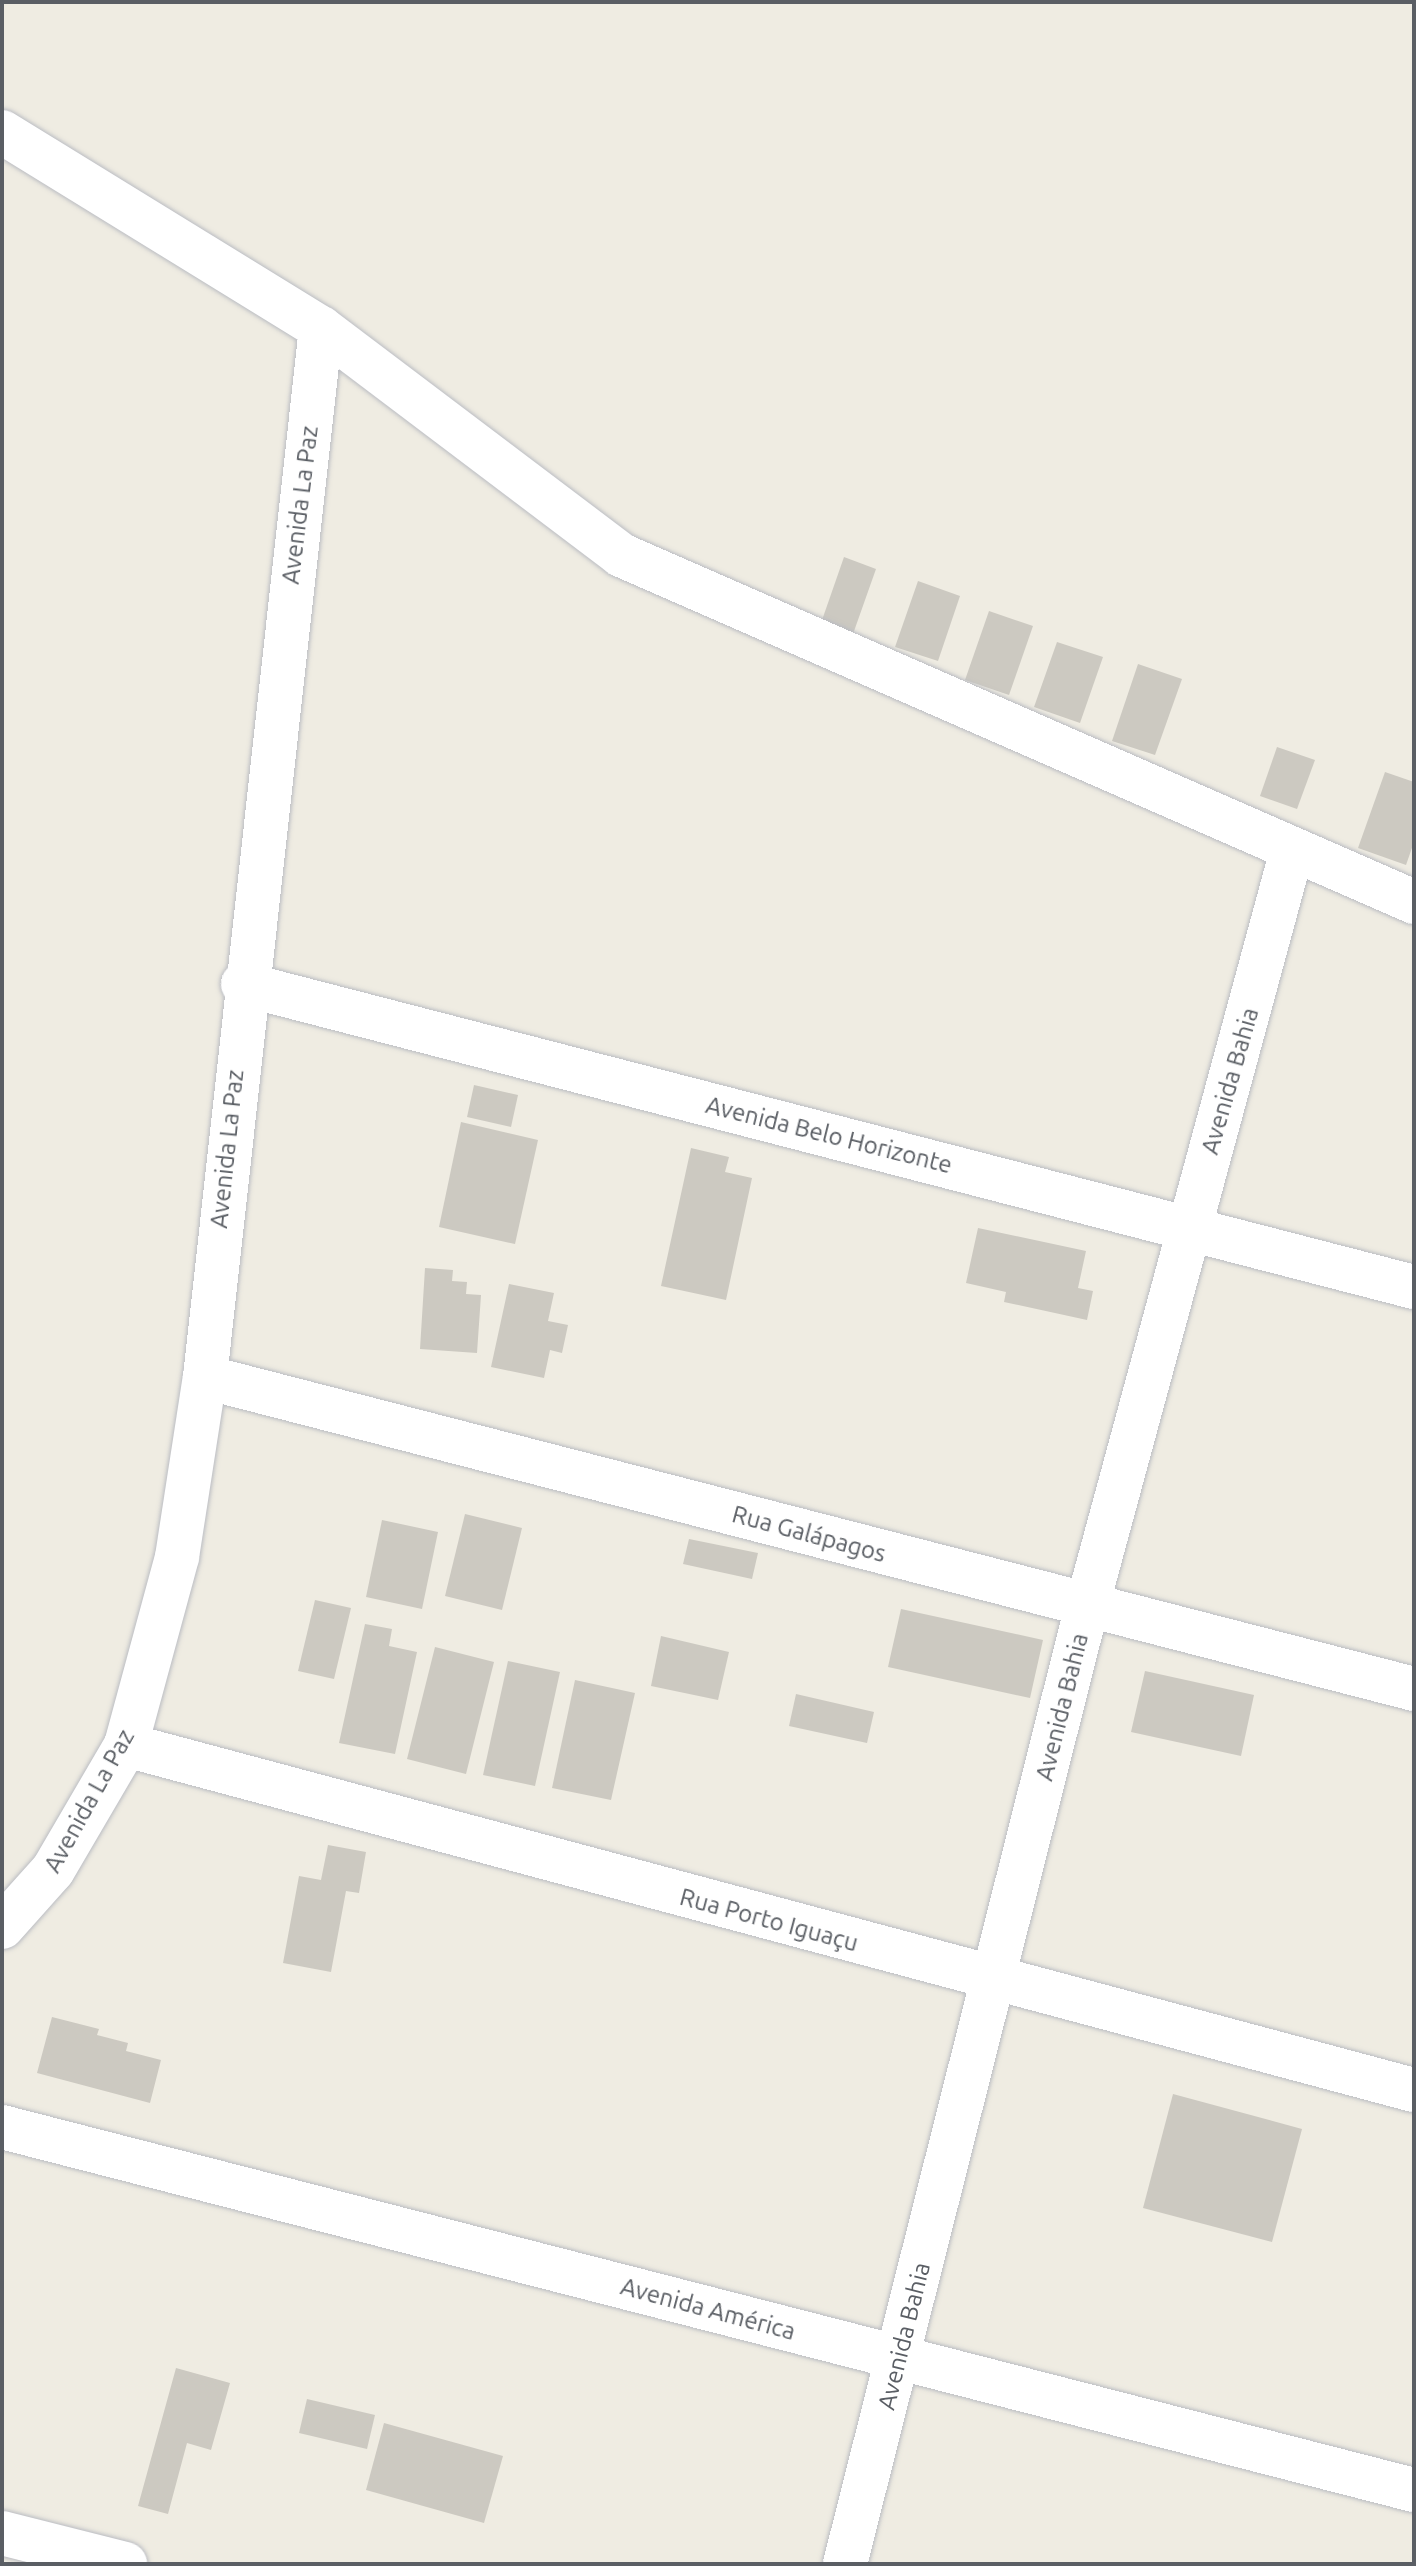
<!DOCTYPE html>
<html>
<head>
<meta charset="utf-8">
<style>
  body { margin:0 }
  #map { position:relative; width:1416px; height:2566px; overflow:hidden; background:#efece2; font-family:Ubuntu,sans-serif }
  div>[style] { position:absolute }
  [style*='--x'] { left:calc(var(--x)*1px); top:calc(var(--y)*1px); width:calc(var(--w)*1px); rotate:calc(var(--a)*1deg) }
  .building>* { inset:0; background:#ccc9c1 }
  .roads { filter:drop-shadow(0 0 2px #babcc2) drop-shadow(0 0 2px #babcc2) }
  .minor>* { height:44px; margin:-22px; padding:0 22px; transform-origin:22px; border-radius:22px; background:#fff }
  span { translate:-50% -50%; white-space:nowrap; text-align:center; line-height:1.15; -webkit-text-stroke:6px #fff; paint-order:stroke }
  .street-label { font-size:24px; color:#5a5e64 }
  .frame { position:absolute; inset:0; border:4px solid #5a5e64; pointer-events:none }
</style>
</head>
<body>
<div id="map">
  <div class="building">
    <div style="clip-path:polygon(844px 557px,876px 569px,853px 634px,821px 623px)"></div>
    <div style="clip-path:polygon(918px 581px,960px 596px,938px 661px,895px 647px)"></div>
    <div style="clip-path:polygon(989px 611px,1033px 626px,1009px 695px,965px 680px)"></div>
    <div style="clip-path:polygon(1057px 642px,1103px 657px,1080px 723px,1034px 707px)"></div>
    <div style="clip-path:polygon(1138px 664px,1182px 679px,1155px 755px,1112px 741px)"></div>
    <div style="clip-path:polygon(1277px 747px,1315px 760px,1297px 809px,1260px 796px)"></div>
    <div style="clip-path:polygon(1385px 772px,1414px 782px,1414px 842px,1406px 865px,1358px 848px)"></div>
    <div style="clip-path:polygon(474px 1085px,518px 1095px,511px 1127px,467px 1117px)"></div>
    <div style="clip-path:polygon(461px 1122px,538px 1140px,515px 1244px,439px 1227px)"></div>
    <div style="clip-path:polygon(691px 1148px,729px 1157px,725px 1172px,752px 1178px,726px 1300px,661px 1286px)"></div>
    <div style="clip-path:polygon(978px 1228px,1086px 1251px,1078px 1288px,1093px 1291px,1087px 1320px,1004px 1302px,1006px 1292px,966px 1283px)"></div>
    <div style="clip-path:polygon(425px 1268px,453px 1270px,452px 1281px,467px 1282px,466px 1294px,481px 1295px,477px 1353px,420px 1349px)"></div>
    <div style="clip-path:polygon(509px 1284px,554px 1293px,548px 1321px,568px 1325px,562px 1353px,550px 1350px,544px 1378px,491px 1367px)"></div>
    <div style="clip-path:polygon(465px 1514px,522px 1528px,502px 1610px,445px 1596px)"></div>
    <div style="clip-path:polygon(382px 1520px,438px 1532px,422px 1609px,366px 1597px)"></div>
    <div style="clip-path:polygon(689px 1539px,758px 1553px,752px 1579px,683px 1564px)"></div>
    <div style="clip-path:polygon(315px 1600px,351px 1608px,334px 1679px,298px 1671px)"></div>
    <div style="clip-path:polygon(901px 1609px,1043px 1640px,1030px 1698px,888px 1667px)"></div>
    <div style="clip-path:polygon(365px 1624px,392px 1629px,389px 1646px,417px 1652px,395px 1754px,339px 1743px)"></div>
    <div style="clip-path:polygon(661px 1636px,729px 1652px,718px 1700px,651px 1686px)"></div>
    <div style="clip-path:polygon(435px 1647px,494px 1662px,466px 1774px,407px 1759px)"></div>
    <div style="clip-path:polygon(508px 1661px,560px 1672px,535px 1786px,483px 1775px)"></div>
    <div style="clip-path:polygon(1145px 1671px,1254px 1695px,1241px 1756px,1131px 1732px)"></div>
    <div style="clip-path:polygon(575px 1680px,635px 1693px,611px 1800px,552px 1788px)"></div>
    <div style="clip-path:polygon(796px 1694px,874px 1712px,867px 1743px,789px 1726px)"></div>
    <div style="clip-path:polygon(328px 1845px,366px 1852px,359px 1893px,346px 1891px,331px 1972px,283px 1963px,299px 1876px,321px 1880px)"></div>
    <div style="clip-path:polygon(52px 2017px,99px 2029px,97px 2035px,128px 2043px,126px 2051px,161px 2060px,150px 2103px,37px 2073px)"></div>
    <div style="clip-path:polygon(1173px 2094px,1302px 2129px,1272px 2242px,1143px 2208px)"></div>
    <div style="clip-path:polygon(176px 2368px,230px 2383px,211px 2450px,187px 2443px,168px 2514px,138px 2506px)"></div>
    <div style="clip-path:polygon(307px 2399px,375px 2415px,367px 2449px,299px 2433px)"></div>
    <div style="clip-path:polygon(384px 2423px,503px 2456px,484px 2523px,366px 2490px)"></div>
  </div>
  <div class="roads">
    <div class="minor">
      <div style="--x:2;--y:132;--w:374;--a:31.6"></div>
      <div style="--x:321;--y:328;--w:376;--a:37.1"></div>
      <div style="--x:621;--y:555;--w:866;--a:23.63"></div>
      <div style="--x:243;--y:984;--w:1210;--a:14.51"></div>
      <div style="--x:205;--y:1377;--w:1249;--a:14.47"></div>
      <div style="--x:126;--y:1745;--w:1333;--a:15"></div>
      <div style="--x:2;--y:1927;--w:76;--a:-48.2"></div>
      <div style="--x:53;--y:1870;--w:145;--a:-59.7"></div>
      <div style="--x:126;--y:1745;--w:195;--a:-74.8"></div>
      <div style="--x:177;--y:1557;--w:182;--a:-81.2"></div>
      <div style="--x:205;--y:1377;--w:1055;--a:-83.69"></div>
      <div style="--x:2;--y:2127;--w:1458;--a:14.42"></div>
      <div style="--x:2;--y:2533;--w:127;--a:14.1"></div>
      <div style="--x:845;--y:2564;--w:988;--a:-75.82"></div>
      <div style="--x:1087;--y:1606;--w:779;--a:-74.82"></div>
    </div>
  </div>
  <div class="street-label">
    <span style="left:300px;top:505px;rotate:-83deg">Avenida La Paz</span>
    <span style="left:1230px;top:1081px;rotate:-74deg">Avenida Bahia</span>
    <span style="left:829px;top:1135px;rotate:14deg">Avenida Belo Horizonte</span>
    <span style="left:227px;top:1149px;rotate:-84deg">Avenida La Paz</span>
    <span style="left:809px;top:1534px;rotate:15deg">Rua Galápagos</span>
    <span style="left:1062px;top:1707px;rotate:-76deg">Avenida Bahia</span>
    <span style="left:89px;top:1801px;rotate:-61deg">Avenida La Paz</span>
    <span style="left:769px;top:1920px;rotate:15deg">Rua Porto Iguaçu</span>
    <span style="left:708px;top:2309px;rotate:15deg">Avenida América</span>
    <span style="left:904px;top:2336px;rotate:-76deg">Avenida Bahia</span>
  </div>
  <div class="frame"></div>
</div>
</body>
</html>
